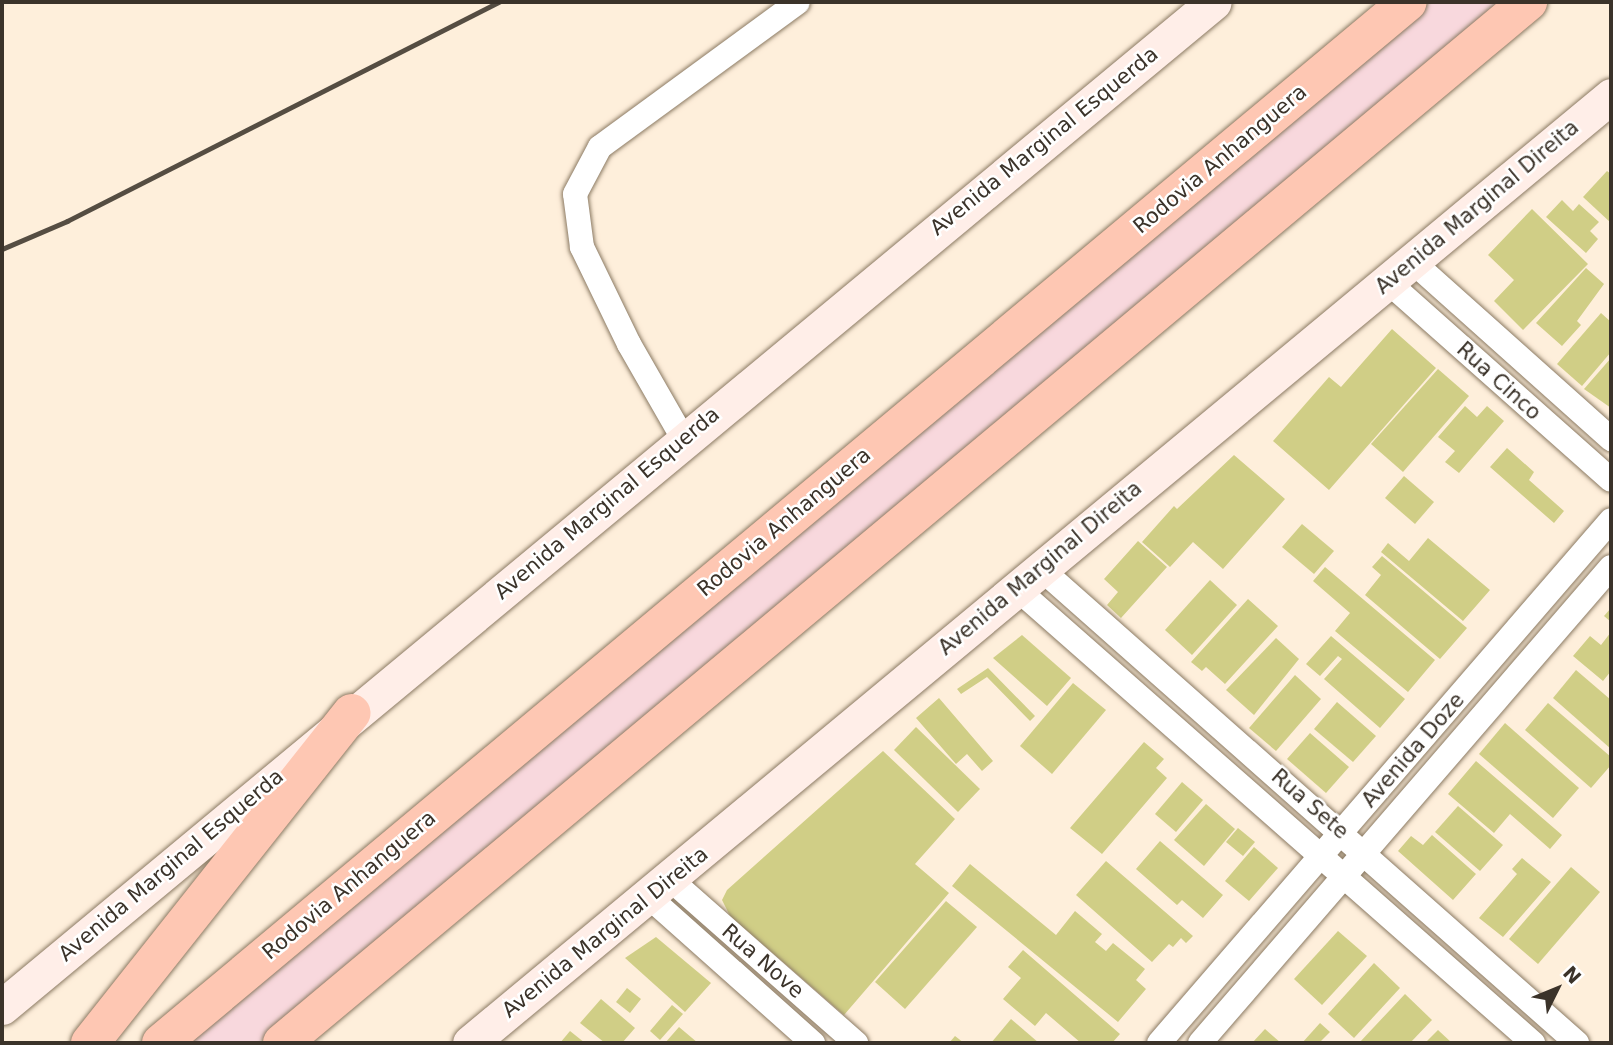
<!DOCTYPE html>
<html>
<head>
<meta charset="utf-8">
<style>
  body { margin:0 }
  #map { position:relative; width:1613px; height:1045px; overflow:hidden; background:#feefdb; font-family:"DejaVu Sans",sans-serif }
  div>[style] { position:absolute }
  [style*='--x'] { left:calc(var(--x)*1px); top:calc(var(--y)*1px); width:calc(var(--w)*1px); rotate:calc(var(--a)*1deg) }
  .green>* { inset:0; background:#f8d8dd }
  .building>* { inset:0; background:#d0ce86 }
  .roads { filter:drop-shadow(0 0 2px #8b7a63) drop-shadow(0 0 2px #8b7a63) }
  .minor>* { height:24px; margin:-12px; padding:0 12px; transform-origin:12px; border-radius:12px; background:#fff }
  .secondary>* { height:35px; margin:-17.5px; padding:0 17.5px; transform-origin:17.5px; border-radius:17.5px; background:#ffeee8 }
  .motorway>* { height:38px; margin:-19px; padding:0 19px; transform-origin:19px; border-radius:19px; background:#fec7b3 }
  .rail>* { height:5px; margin:-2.5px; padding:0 2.5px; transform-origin:2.5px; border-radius:2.5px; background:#554d42 }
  span { translate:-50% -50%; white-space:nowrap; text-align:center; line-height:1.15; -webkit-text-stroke:5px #fff; paint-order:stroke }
  .street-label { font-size:21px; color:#3b332a }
  .frame { position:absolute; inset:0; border:4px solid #3b332a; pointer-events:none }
  .north { position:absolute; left:1522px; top:954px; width:70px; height:70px; -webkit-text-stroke:5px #fff; paint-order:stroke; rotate:47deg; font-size:19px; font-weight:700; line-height:28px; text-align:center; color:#3b332a }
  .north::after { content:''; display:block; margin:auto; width:24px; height:32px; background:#3b332a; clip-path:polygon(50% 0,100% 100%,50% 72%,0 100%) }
</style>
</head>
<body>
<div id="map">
  <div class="green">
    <div style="clip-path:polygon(1430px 2px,1506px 2px,258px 1043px,187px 1043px)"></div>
  </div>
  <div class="building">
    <div style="clip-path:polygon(1607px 171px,1611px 174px,1611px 223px,1583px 197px)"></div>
    <div style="clip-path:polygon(1562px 200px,1573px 211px,1579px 204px,1599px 222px,1590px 231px,1598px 239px,1586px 253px,1546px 217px)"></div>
    <div style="clip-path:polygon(1532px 209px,1588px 264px,1523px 330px,1494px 301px,1514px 280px,1488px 255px)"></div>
    <div style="clip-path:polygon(1586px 268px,1604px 284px,1577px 321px,1581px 325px,1562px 346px,1536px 323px)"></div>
    <div style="clip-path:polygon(1601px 313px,1611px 322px,1611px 352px,1582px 386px,1557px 364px)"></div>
    <div style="clip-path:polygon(1392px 329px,1436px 368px,1329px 490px,1273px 441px,1329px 377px,1341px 387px)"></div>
    <div style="clip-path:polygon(1611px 358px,1611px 408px,1584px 389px)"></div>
    <div style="clip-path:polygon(1438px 369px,1469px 396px,1403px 472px,1371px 444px)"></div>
    <div style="clip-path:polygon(1465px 406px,1477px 417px,1487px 406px,1504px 421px,1459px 473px,1445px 462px,1455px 451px,1438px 437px)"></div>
    <div style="clip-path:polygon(1507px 448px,1534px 472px,1529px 480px,1564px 511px,1554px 523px,1490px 467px)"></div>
    <div style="clip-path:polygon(1234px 455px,1285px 499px,1223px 569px,1193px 542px,1170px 567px,1142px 542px,1174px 506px,1177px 509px)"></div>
    <div style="clip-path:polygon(1404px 476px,1434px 502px,1415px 524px,1385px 498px)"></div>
    <div style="clip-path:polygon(1302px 524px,1334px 551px,1314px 574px,1282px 547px)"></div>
    <div style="clip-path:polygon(1428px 538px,1490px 590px,1463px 621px,1381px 552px,1388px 543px,1409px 561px)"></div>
    <div style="clip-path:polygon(1138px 541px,1167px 567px,1121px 618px,1107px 605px,1118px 592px,1104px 579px)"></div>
    <div style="clip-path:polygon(1382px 556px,1467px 628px,1440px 659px,1365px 595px,1381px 575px,1372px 567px)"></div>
    <div style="clip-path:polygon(1325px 567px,1435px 660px,1408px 692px,1335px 631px,1350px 613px,1313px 581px)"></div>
    <div style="clip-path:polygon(1210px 580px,1237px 605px,1192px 655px,1165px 630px)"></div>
    <div style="clip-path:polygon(1248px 599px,1278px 626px,1225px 684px,1206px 667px,1202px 671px,1191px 662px)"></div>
    <div style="clip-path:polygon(1611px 608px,1611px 622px,1604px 616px)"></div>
    <div style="clip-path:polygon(1611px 632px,1611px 671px,1603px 681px,1573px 656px,1590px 636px,1601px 645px)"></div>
    <div style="clip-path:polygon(1022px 635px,1071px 678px,1047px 706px,993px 658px)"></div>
    <div style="clip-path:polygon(1331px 636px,1405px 699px,1380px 728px,1324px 679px,1342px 659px,1338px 656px,1320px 676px,1306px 664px)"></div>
    <div style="clip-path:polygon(1276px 638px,1299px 659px,1254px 715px,1226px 690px)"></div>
    <div style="clip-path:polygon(988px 668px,1035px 716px,1030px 721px,987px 677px,961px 694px,957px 689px)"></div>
    <div style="clip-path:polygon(1576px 670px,1611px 700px,1611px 749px,1553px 698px)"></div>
    <div style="clip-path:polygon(1295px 675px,1321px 699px,1276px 751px,1249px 728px)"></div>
    <div style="clip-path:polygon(1073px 683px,1106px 710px,1052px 774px,1020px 746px)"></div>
    <div style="clip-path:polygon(939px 698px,993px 761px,982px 771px,967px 754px,956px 764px,916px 718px)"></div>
    <div style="clip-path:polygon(1337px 702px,1376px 736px,1353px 762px,1314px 729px)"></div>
    <div style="clip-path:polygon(1548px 703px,1611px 757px,1611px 765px,1591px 788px,1525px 730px)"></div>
    <div style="clip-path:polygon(1505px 723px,1579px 788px,1553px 818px,1479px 754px)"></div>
    <div style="clip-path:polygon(916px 727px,980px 789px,958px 812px,894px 750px)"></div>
    <div style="clip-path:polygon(1310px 733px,1349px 767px,1326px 793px,1287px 759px)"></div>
    <div style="clip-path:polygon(1144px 742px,1164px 759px,1156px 768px,1167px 778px,1102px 854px,1070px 828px)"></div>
    <div style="clip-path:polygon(883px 751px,955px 819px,915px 864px,949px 893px,844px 1015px,730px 916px,722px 900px,727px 890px)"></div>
    <div style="clip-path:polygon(1476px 761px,1562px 835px,1550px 849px,1510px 814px,1494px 833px,1448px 794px)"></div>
    <div style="clip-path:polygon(1182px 782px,1203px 800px,1176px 832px,1155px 814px)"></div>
    <div style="clip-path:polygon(1206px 804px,1235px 829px,1204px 866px,1174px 840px)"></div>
    <div style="clip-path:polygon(1458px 806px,1503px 845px,1480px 871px,1435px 832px)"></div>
    <div style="clip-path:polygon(1238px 828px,1255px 842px,1243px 856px,1226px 842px)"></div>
    <div style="clip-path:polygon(1432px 835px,1476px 874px,1453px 900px,1398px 851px,1411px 836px,1423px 845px)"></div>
    <div style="clip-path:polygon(1160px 841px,1223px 895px,1203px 918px,1182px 900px,1177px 905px,1136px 869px)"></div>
    <div style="clip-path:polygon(1254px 847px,1278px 868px,1249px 901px,1225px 881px)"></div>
    <div style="clip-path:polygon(1522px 858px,1551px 882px,1503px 937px,1479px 918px,1517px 874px,1512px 869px)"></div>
    <div style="clip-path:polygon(1106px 861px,1193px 936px,1186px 943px,1181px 938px,1173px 947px,1169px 944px,1152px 962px,1076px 895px)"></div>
    <div style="clip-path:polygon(970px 864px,1056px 935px,1075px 911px,1102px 934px,1095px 942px,1106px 951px,1113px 943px,1145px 969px,1136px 980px,1146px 989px,1118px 1022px,952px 886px)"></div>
    <div style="clip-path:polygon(1571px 867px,1600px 892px,1538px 964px,1509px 939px)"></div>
    <div style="clip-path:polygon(946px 901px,977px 927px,905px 1009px,875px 982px)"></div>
    <div style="clip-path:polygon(1338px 931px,1367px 956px,1322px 1005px,1294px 979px)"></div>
    <div style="clip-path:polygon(656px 937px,711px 983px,685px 1012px,625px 958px)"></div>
    <div style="clip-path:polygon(1023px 950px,1120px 1034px,1112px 1043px,1081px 1043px,1046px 1013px,1035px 1026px,1003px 999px,1021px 978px,1008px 967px)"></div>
    <div style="clip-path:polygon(1374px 963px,1400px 988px,1354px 1038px,1328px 1014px)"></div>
    <div style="clip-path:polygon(627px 988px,641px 999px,630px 1013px,616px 1002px)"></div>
    <div style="clip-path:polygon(1405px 994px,1432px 1020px,1410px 1043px,1359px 1043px)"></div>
    <div style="clip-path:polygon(601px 999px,635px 1028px,622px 1043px,605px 1043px,580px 1023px)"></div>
    <div style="clip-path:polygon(672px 1005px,683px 1014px,660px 1040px,650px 1031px)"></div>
    <div style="clip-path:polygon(1011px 1019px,1039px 1043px,991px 1043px)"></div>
    <div style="clip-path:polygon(1320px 1023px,1330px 1032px,1319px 1043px,1302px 1043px)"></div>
    <div style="clip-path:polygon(679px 1027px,698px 1043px,665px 1043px)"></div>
    <div style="clip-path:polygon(1265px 1029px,1281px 1043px,1252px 1043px)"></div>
    <div style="clip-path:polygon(1438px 1030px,1452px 1043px,1425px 1043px)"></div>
    <div style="clip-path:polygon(570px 1031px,585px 1043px,560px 1043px)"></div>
    <div style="clip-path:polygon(955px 1036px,964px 1043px,949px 1043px)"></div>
  </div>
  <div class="roads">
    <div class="minor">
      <div style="--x:1413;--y:262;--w:266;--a:41.8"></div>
      <div style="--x:1388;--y:282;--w:298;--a:41.6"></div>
      <div style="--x:684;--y:440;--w:111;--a:-119.8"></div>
      <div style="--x:629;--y:344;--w:108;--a:-115.9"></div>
      <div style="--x:582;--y:247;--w:53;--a:-97.5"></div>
      <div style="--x:575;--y:194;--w:53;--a:-62"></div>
      <div style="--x:600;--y:147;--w:245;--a:-36.2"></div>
      <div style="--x:1040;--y:568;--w:717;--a:41.49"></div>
      <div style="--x:1016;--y:588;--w:689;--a:41.35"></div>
      <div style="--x:671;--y:880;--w:247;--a:41.4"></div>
      <div style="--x:649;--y:897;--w:220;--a:41.7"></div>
      <div style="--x:1159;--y:1043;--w:691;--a:-49.16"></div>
      <div style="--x:1200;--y:1043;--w:629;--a:-49.19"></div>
    </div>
    <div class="secondary">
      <div style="--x:2;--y:1007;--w:1574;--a:-39.67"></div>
      <div style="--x:470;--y:1043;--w:1483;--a:-39.69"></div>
    </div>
    <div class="motorway">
      <div style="--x:90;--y:1043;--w:421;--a:-51.6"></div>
      <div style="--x:161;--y:1043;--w:1624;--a:-39.86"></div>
      <div style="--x:282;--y:1043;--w:1624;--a:-39.88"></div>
    </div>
  </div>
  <div class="rail">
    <div style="--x:2;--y:249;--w:71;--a:-23.3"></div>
    <div style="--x:67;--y:221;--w:484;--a:-26.9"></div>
  </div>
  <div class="street-label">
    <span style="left:1044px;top:141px;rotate:-39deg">Avenida Marginal Esquerda</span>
    <span style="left:1220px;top:159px;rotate:-40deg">Rodovia Anhanguera</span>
    <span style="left:1477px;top:207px;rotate:-40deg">Avenida Marginal Direita</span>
    <span style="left:1499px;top:381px;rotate:42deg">Rua Cinco</span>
    <span style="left:607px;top:503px;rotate:-40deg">Avenida Marginal Esquerda</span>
    <span style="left:784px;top:522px;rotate:-40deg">Rodovia Anhanguera</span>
    <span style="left:1040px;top:568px;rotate:-40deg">Avenida Marginal Direita</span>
    <span style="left:1413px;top:750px;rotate:-49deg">Avenida Doze</span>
    <span style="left:1310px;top:804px;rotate:41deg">Rua Sete</span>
    <span style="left:171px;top:865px;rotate:-40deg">Avenida Marginal Esquerda</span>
    <span style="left:349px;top:885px;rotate:-40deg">Rodovia Anhanguera</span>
    <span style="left:605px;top:932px;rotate:-39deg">Avenida Marginal Direita</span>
    <span style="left:763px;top:961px;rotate:41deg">Rua Nove</span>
  </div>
  <div class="frame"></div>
  <div class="north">N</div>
</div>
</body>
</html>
